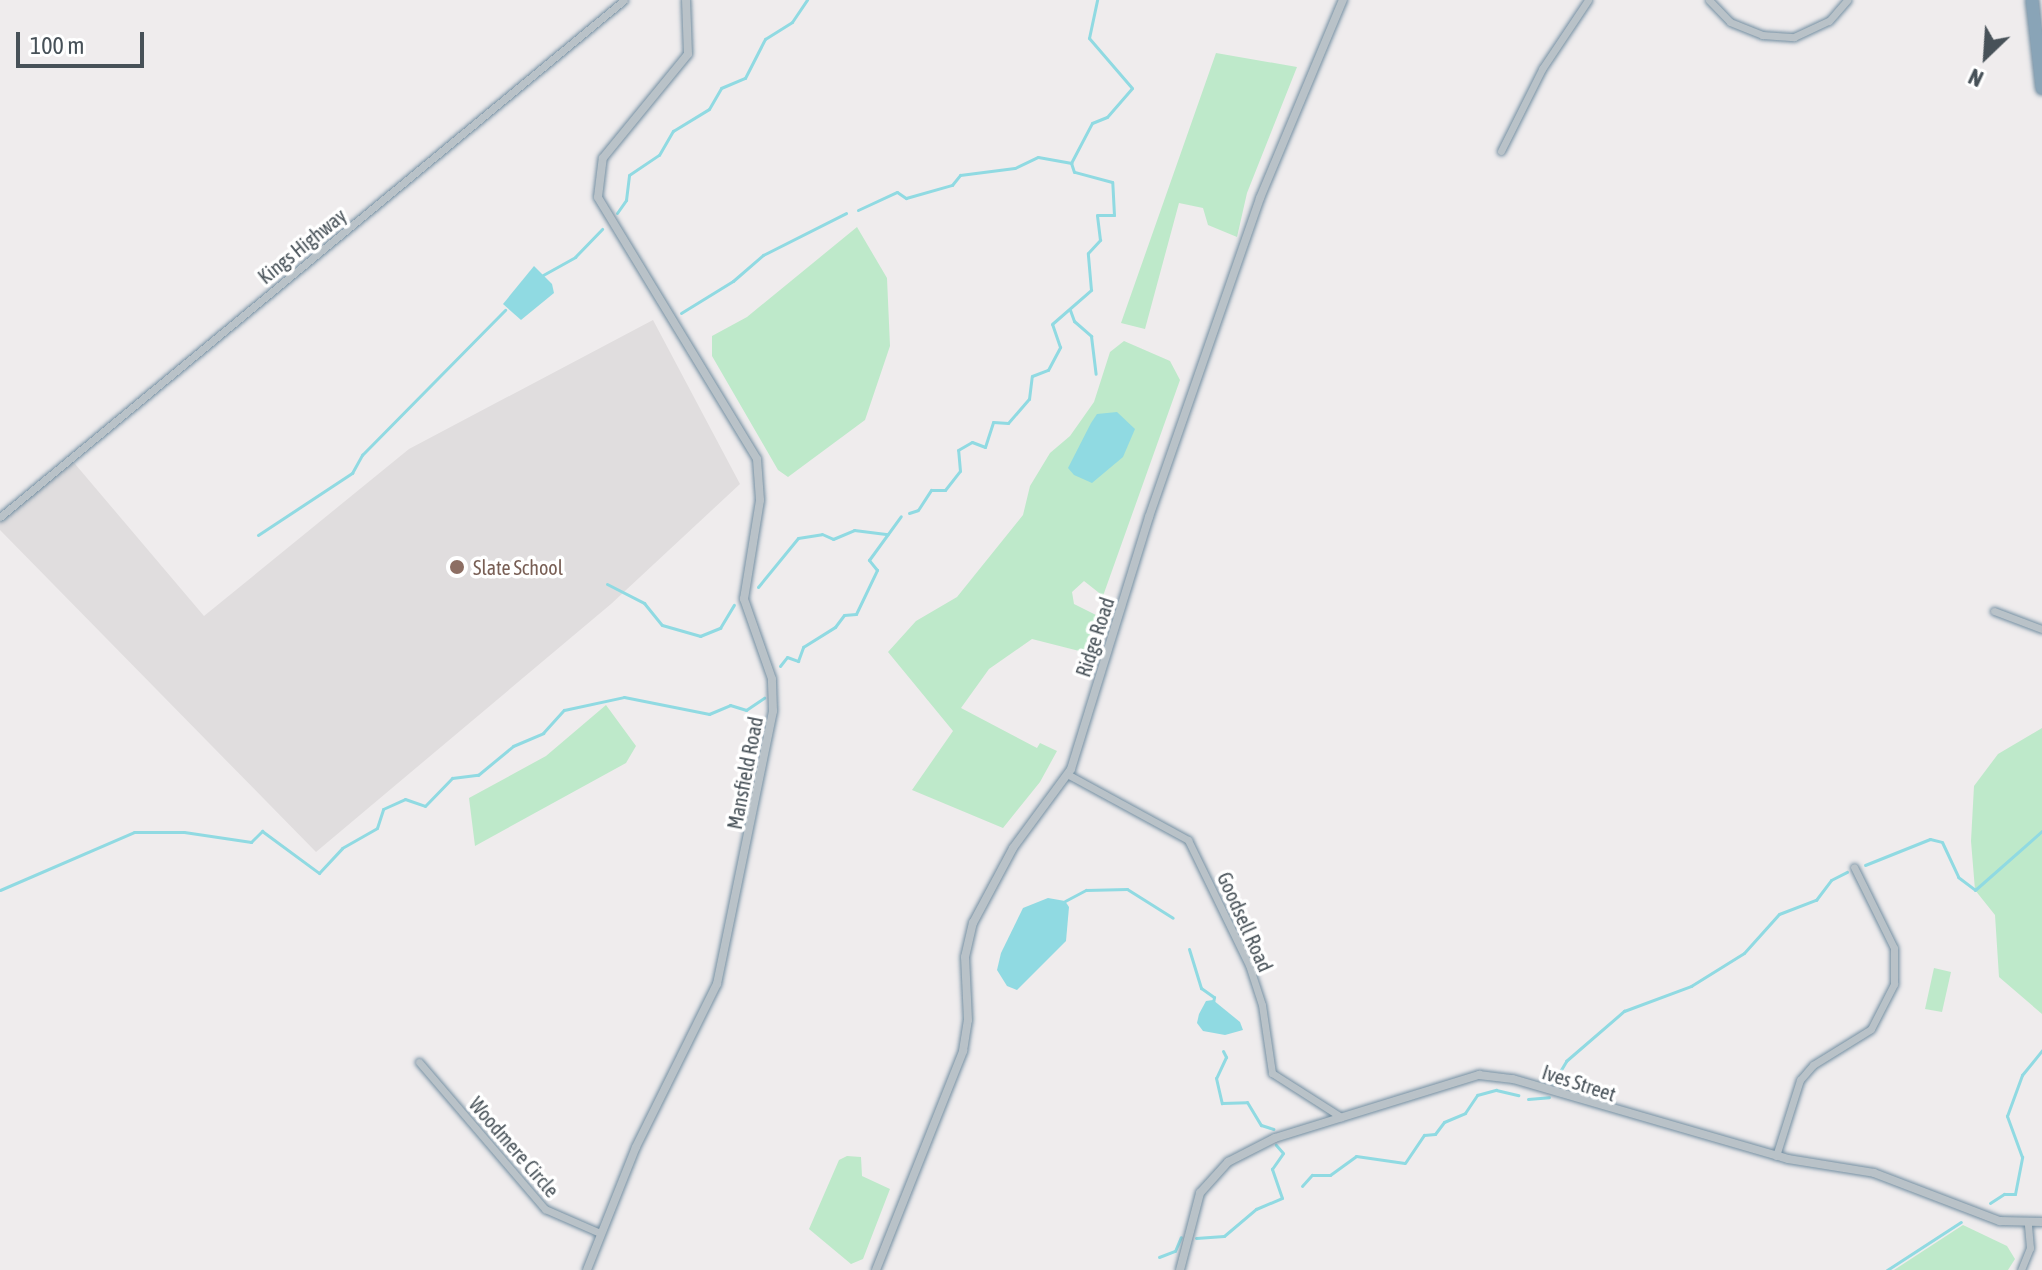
<!DOCTYPE html>
<html>
<head>
<meta charset="utf-8">
<style>
  body { margin:0 }
  #map { position:relative; width:2042px; height:1270px; overflow:hidden; background:#efeced; font-family:"Asap Condensed",sans-serif }
  div>[style] { position:absolute }
  [style*='--x'] { left:calc(var(--x)*1px); top:calc(var(--y)*1px); width:calc(var(--w)*1px); rotate:calc(var(--a)*1deg) }
  .education>* { inset:0; background:#e0ddde }
  .green>* { inset:0; background:#bee9ca }
  .water>* { inset:0; background:#90dae2 }
  .stream>* { height:3px; margin:-1.5px; padding:0 1.5px; transform-origin:1.5px; border-radius:1.5px; background:#90dae2 }
  .roads { filter:drop-shadow(0 0 2px #748fa2) drop-shadow(0 0 2px #748fa2) }
  .minor>* { height:7px; margin:-3.5px; padding:0 3.5px; transform-origin:3.5px; border-radius:3.5px; background:#b9c2c8 }
  .tertiary>* { height:8px; margin:-4px; padding:0 4px; transform-origin:4px; border-radius:4px; background:#b9c2c8 }
  .motorway>* { height:12px; margin:-6px; padding:0 6px; transform-origin:6px; border-radius:6px; background:#89a4b7 }
  .dots>* { width:22px; height:22px; translate:-50% -50%; box-sizing:border-box; border:4px solid #fff; border-radius:50% }
  span { translate:-50% -50%; white-space:nowrap; text-align:center; line-height:1.15; -webkit-text-stroke:7px #fff; paint-order:stroke }
  .street-label { font-size:20px; color:#475158 }
  .education-label { font-size:20px; color:#785e54 }
  .left { translate:0 -50%; text-align:left }
  .north { position:absolute; left:1946px; top:16px; width:80px; height:80px; -webkit-text-stroke:6px #fff; paint-order:stroke; rotate:205deg; font-size:22px; font-weight:700; line-height:32px; text-align:center; color:#475158 }
  .north::after { content:''; display:block; margin:auto; width:28px; height:36px; background:#475158; clip-path:polygon(50% 0,100% 100%,50% 72%,0 100%) }
  .scale { position:absolute; left:16px; top:32px; width:128px; height:36px; box-sizing:border-box; border:4px solid #475158; border-top:0; padding-left:10px; font-size:24px; line-height:28px; white-space:nowrap; color:#475158; -webkit-text-stroke:6px #fff; paint-order:stroke }
</style>
</head>
<body>
<div id="map">
  <div class="education">
    <div style="clip-path:polygon(653px 320px,740px 484px,611px 604px,316px 852px,0 530px,0 517px,70px 458px,204px 616px,409px 449px)"></div>
  </div>
  <div class="green">
    <div style="clip-path:polygon(1216px 53px,1297px 67px,1247px 193px,1237px 237px,1208px 225px,1203px 208px,1179px 203px,1145px 329px,1121px 323px)"></div>
    <div style="clip-path:polygon(857px 227px,887px 278px,890px 346px,865px 420px,788px 477px,778px 470px,712px 356px,712px 336px,747px 317px)"></div>
    <div style="clip-path:polygon(1124px 341px,1170px 361px,1180px 380px,1103px 596px,1084px 581px,1072px 592px,1074px 604px,1102px 618px,1091px 654px,1032px 639px,989px 669px,961px 708px,1037px 748px,1040px 743px,1057px 751px,1040px 782px,1003px 828px,912px 790px,953px 731px,888px 652px,916px 621px,957px 597px,1023px 515px,1030px 486px,1050px 453px,1070px 436px,1094px 402px,1110px 352px)"></div>
    <div style="clip-path:polygon(606px 705px,636px 746px,626px 763px,475px 846px,469px 798px,546px 756px)"></div>
    <div style="clip-path:polygon(2042px 728px,2042px 1014px,1999px 977px,1995px 915px,1975px 890px,1971px 841px,1974px 786px,1998px 754px)"></div>
    <div style="clip-path:polygon(1934px 968px,1951px 972px,1942px 1012px,1925px 1009px)"></div>
    <div style="clip-path:polygon(847px 1156px,861px 1157px,862px 1176px,890px 1189px,863px 1259px,851px 1264px,809px 1229px,839px 1160px)"></div>
    <div style="clip-path:polygon(1963px 1225px,2007px 1246px,2015px 1259px,2008px 1270px,1894px 1270px)"></div>
  </div>
  <div class="water">
    <div style="clip-path:polygon(534px 266px,552px 284px,554px 293px,521px 320px,503px 304px)"></div>
    <div style="clip-path:polygon(1117px 412px,1135px 429px,1123px 457px,1092px 483px,1074px 475px,1068px 468px,1091px 423px,1097px 414px)"></div>
    <div style="clip-path:polygon(1048px 898px,1065px 901px,1069px 907px,1066px 941px,1017px 990px,1007px 986px,997px 970px,1001px 953px,1023px 908px)"></div>
    <div style="clip-path:polygon(1213px 1000px,1240px 1022px,1243px 1030px,1225px 1035px,1203px 1031px,1197px 1023px,1199px 1014px,1206px 1001px)"></div>
  </div>
  <div class="stream">
    <div style="--x:858;--y:210;--w:43;--a:-24.8"></div>
    <div style="--x:897;--y:192;--w:11;--a:34"></div>
    <div style="--x:906;--y:198;--w:48;--a:-15.8"></div>
    <div style="--x:952;--y:185;--w:13;--a:-51"></div>
    <div style="--x:960;--y:175;--w:55;--a:-7.3"></div>
    <div style="--x:1015;--y:168;--w:25;--a:-26"></div>
    <div style="--x:1038;--y:157;--w:34;--a:10"></div>
    <div style="--x:617;--y:213;--w:16;--a:-55"></div>
    <div style="--x:626;--y:200;--w:25;--a:-83"></div>
    <div style="--x:629;--y:175;--w:36;--a:-34"></div>
    <div style="--x:659;--y:155;--w:28;--a:-60"></div>
    <div style="--x:673;--y:131;--w:42;--a:-31.4"></div>
    <div style="--x:709;--y:109;--w:24;--a:-60"></div>
    <div style="--x:721;--y:88;--w:26;--a:-23"></div>
    <div style="--x:745;--y:78;--w:44;--a:-62.9"></div>
    <div style="--x:765;--y:39;--w:32;--a:-32"></div>
    <div style="--x:792;--y:22;--w:27;--a:-56"></div>
    <div style="--x:543;--y:275;--w:37;--a:-29"></div>
    <div style="--x:575;--y:257;--w:39;--a:-46"></div>
    <div style="--x:1070;--y:310;--w:12;--a:70"></div>
    <div style="--x:1074;--y:321;--w:23;--a:41"></div>
    <div style="--x:1091;--y:336;--w:38;--a:83"></div>
    <div style="--x:681;--y:313;--w:61;--a:-31.6"></div>
    <div style="--x:733;--y:281;--w:40;--a:-41"></div>
    <div style="--x:763;--y:255;--w:93;--a:-26.8"></div>
    <div style="--x:909;--y:513;--w:9;--a:-18"></div>
    <div style="--x:918;--y:510;--w:24;--a:-57"></div>
    <div style="--x:931;--y:490;--w:14;--a:0"></div>
    <div style="--x:945;--y:490;--w:24;--a:-52"></div>
    <div style="--x:960;--y:471;--w:21;--a:-95"></div>
    <div style="--x:958;--y:450;--w:16;--a:-30"></div>
    <div style="--x:972;--y:442;--w:14;--a:21"></div>
    <div style="--x:985;--y:447;--w:26;--a:-72"></div>
    <div style="--x:993;--y:422;--w:15;--a:4"></div>
    <div style="--x:1008;--y:423;--w:32;--a:-49"></div>
    <div style="--x:1029;--y:399;--w:23;--a:-83"></div>
    <div style="--x:1032;--y:376;--w:17;--a:-21"></div>
    <div style="--x:1048;--y:370;--w:26;--a:-62"></div>
    <div style="--x:1060;--y:347;--w:24;--a:-109"></div>
    <div style="--x:1052;--y:324;--w:52;--a:-41.1"></div>
    <div style="--x:1091;--y:290;--w:37;--a:-95"></div>
    <div style="--x:1088;--y:253;--w:18;--a:-47"></div>
    <div style="--x:1100;--y:240;--w:25;--a:-97"></div>
    <div style="--x:1097;--y:215;--w:17;--a:0"></div>
    <div style="--x:1114;--y:215;--w:33;--a:-93"></div>
    <div style="--x:1112;--y:182;--w:39;--a:-165"></div>
    <div style="--x:1074;--y:172;--w:9;--a:-108"></div>
    <div style="--x:1071;--y:163;--w:45;--a:-62.3"></div>
    <div style="--x:1092;--y:123;--w:16;--a:-22"></div>
    <div style="--x:1107;--y:117;--w:38;--a:-49"></div>
    <div style="--x:1132;--y:88;--w:66;--a:-130.7"></div>
    <div style="--x:1089;--y:38;--w:39;--a:-78"></div>
    <div style="--x:258;--y:535;--w:113;--a:-33.4"></div>
    <div style="--x:352;--y:473;--w:21;--a:-61"></div>
    <div style="--x:362;--y:455;--w:204;--a:-45.4"></div>
    <div style="--x:607;--y:584;--w:42;--a:27.2"></div>
    <div style="--x:644;--y:603;--w:28;--a:51"></div>
    <div style="--x:662;--y:625;--w:40;--a:16"></div>
    <div style="--x:700;--y:636;--w:22;--a:-22"></div>
    <div style="--x:720;--y:628;--w:27;--a:-59"></div>
    <div style="--x:758;--y:587;--w:63;--a:-50.8"></div>
    <div style="--x:798;--y:538;--w:24;--a:-9"></div>
    <div style="--x:822;--y:534;--w:12;--a:24"></div>
    <div style="--x:833;--y:539;--w:23;--a:-23"></div>
    <div style="--x:854;--y:530;--w:34;--a:7"></div>
    <div style="--x:780;--y:666;--w:11;--a:-52"></div>
    <div style="--x:787;--y:657;--w:12;--a:20"></div>
    <div style="--x:798;--y:661;--w:15;--a:-70"></div>
    <div style="--x:803;--y:647;--w:38;--a:-32"></div>
    <div style="--x:835;--y:627;--w:15;--a:-53"></div>
    <div style="--x:844;--y:615;--w:12;--a:-5"></div>
    <div style="--x:856;--y:614;--w:49;--a:-64.5"></div>
    <div style="--x:877;--y:570;--w:13;--a:-129"></div>
    <div style="--x:869;--y:560;--w:54;--a:-54"></div>
    <div style="--x:1865;--y:865;--w:70;--a:-21.8"></div>
    <div style="--x:1930;--y:839;--w:12;--a:14"></div>
    <div style="--x:1942;--y:842;--w:38;--a:65"></div>
    <div style="--x:1958;--y:877;--w:21;--a:37"></div>
    <div style="--x:1975;--y:890;--w:89;--a:-41.4"></div>
    <div style="--x:0;--y:890;--w:146;--a:-23.4"></div>
    <div style="--x:134;--y:832;--w:50;--a:0"></div>
    <div style="--x:184;--y:832;--w:68;--a:8.5"></div>
    <div style="--x:251;--y:842;--w:16;--a:-45"></div>
    <div style="--x:262;--y:831;--w:71;--a:36.4"></div>
    <div style="--x:319;--y:873;--w:34;--a:-47"></div>
    <div style="--x:342;--y:848;--w:40;--a:-29.7"></div>
    <div style="--x:377;--y:828;--w:20;--a:-72"></div>
    <div style="--x:383;--y:809;--w:24;--a:-24"></div>
    <div style="--x:405;--y:799;--w:21;--a:19"></div>
    <div style="--x:425;--y:806;--w:39;--a:-46"></div>
    <div style="--x:452;--y:778;--w:26;--a:-7"></div>
    <div style="--x:478;--y:775;--w:45;--a:-39.6"></div>
    <div style="--x:513;--y:746;--w:33;--a:-23"></div>
    <div style="--x:543;--y:733;--w:31;--a:-48"></div>
    <div style="--x:564;--y:710;--w:61;--a:-12.2"></div>
    <div style="--x:624;--y:697;--w:87;--a:11.3"></div>
    <div style="--x:709;--y:714;--w:23;--a:-23"></div>
    <div style="--x:730;--y:705;--w:17;--a:17"></div>
    <div style="--x:746;--y:710;--w:22;--a:-34"></div>
    <div style="--x:1065;--y:901;--w:24;--a:-28"></div>
    <div style="--x:1086;--y:890;--w:41;--a:-1.4"></div>
    <div style="--x:1127;--y:889;--w:54;--a:32.2"></div>
    <div style="--x:1189;--y:949;--w:41;--a:72.9"></div>
    <div style="--x:1201;--y:988;--w:16;--a:35"></div>
    <div style="--x:1214;--y:997;--w:6;--a:99"></div>
    <div style="--x:1223;--y:1051;--w:7;--a:63"></div>
    <div style="--x:1226;--y:1057;--w:23;--a:115"></div>
    <div style="--x:1216;--y:1078;--w:26;--a:77"></div>
    <div style="--x:1222;--y:1103;--w:25;--a:-2"></div>
    <div style="--x:1247;--y:1102;--w:27;--a:59"></div>
    <div style="--x:1261;--y:1125;--w:13;--a:18"></div>
    <div style="--x:1553;--y:1083;--w:26;--a:-59"></div>
    <div style="--x:1566;--y:1061;--w:77;--a:-40.8"></div>
    <div style="--x:1624;--y:1011;--w:72;--a:-20.5"></div>
    <div style="--x:1691;--y:986;--w:62;--a:-31.9"></div>
    <div style="--x:1744;--y:953;--w:52;--a:-48.1"></div>
    <div style="--x:1779;--y:914;--w:40;--a:-21"></div>
    <div style="--x:1816;--y:900;--w:25;--a:-53"></div>
    <div style="--x:1831;--y:880;--w:18;--a:-27"></div>
    <div style="--x:1528;--y:1099;--w:21;--a:-5"></div>
    <div style="--x:1302;--y:1186;--w:15;--a:-48"></div>
    <div style="--x:1312;--y:1175;--w:18;--a:0"></div>
    <div style="--x:1330;--y:1175;--w:32;--a:-36"></div>
    <div style="--x:1356;--y:1156;--w:49;--a:8.1"></div>
    <div style="--x:1405;--y:1163;--w:34;--a:-56"></div>
    <div style="--x:1424;--y:1135;--w:11;--a:-5"></div>
    <div style="--x:1435;--y:1134;--w:15;--a:-53"></div>
    <div style="--x:1444;--y:1122;--w:23;--a:-23"></div>
    <div style="--x:1465;--y:1113;--w:22;--a:-56"></div>
    <div style="--x:1477;--y:1095;--w:20;--a:-15"></div>
    <div style="--x:1496;--y:1090;--w:23;--a:13"></div>
    <div style="--x:1990;--y:1203;--w:17;--a:-33"></div>
    <div style="--x:2004;--y:1194;--w:11;--a:0"></div>
    <div style="--x:2015;--y:1194;--w:38;--a:-79"></div>
    <div style="--x:2022;--y:1157;--w:44;--a:-110.1"></div>
    <div style="--x:2007;--y:1116;--w:44;--a:-69.9"></div>
    <div style="--x:2022;--y:1075;--w:32;--a:-51"></div>
    <div style="--x:1196;--y:1238;--w:28;--a:-4"></div>
    <div style="--x:1224;--y:1236;--w:42;--a:-40.2"></div>
    <div style="--x:1256;--y:1209;--w:28;--a:-23"></div>
    <div style="--x:1282;--y:1198;--w:31;--a:-109"></div>
    <div style="--x:1272;--y:1169;--w:19;--a:-55"></div>
    <div style="--x:1283;--y:1153;--w:11;--a:-131"></div>
    <div style="--x:1159;--y:1257;--w:17;--a:-21"></div>
    <div style="--x:1175;--y:1251;--w:15;--a:-67"></div>
    <div style="--x:1887;--y:1270;--w:88;--a:-33"></div>
  </div>
  <div class="roads">
    <div class="minor">
      <div style="--x:1709;--y:0;--w:30;--a:46"></div>
      <div style="--x:1730;--y:22;--w:35;--a:22"></div>
      <div style="--x:1762;--y:35;--w:32;--a:4"></div>
      <div style="--x:1794;--y:37;--w:38;--a:-25"></div>
      <div style="--x:1829;--y:21;--w:28;--a:-49"></div>
      <div style="--x:1501;--y:151;--w:92;--a:-63.4"></div>
      <div style="--x:1542;--y:69;--w:83;--a:-56.3"></div>
      <div style="--x:0;--y:517;--w:810;--a:-39.64"></div>
      <div style="--x:1994;--y:611;--w:51;--a:20.6"></div>
      <div style="--x:1069;--y:775;--w:136;--a:28.6"></div>
      <div style="--x:1188;--y:840;--w:139;--a:64"></div>
      <div style="--x:1249;--y:965;--w:42;--a:72"></div>
      <div style="--x:1262;--y:1005;--w:69;--a:81.6"></div>
      <div style="--x:1272;--y:1073;--w:82;--a:32.5"></div>
      <div style="--x:419;--y:1062;--w:194;--a:49.4"></div>
      <div style="--x:545;--y:1209;--w:60;--a:23.6"></div>
      <div style="--x:1776;--y:1156;--w:80;--a:-72.5"></div>
      <div style="--x:1800;--y:1080;--w:20;--a:-49"></div>
      <div style="--x:1813;--y:1065;--w:68;--a:-31.8"></div>
      <div style="--x:1871;--y:1029;--w:51;--a:-62.9"></div>
      <div style="--x:1894;--y:984;--w:36;--a:-90"></div>
      <div style="--x:1894;--y:948;--w:90;--a:-116.3"></div>
      <div style="--x:2021;--y:1270;--w:24;--a:-68"></div>
      <div style="--x:2030;--y:1248;--w:25;--a:-95"></div>
    </div>
    <div class="tertiary">
      <div style="--x:587;--y:1270;--w:132;--a:-68.3"></div>
      <div style="--x:636;--y:1147;--w:182;--a:-63.6"></div>
      <div style="--x:717;--y:984;--w:279;--a:-78.4"></div>
      <div style="--x:773;--y:711;--w:32;--a:-92"></div>
      <div style="--x:772;--y:679;--w:85;--a:-109.3"></div>
      <div style="--x:744;--y:599;--w:100;--a:-80.8"></div>
      <div style="--x:760;--y:500;--w:41;--a:-94.2"></div>
      <div style="--x:757;--y:459;--w:306;--a:-121.3"></div>
      <div style="--x:598;--y:197;--w:39;--a:-83"></div>
      <div style="--x:603;--y:158;--w:134;--a:-50.7"></div>
      <div style="--x:688;--y:54;--w:54;--a:-92.1"></div>
      <div style="--x:876;--y:1270;--w:236;--a:-68.3"></div>
      <div style="--x:963;--y:1051;--w:31;--a:-81"></div>
      <div style="--x:968;--y:1020;--w:63;--a:-92.7"></div>
      <div style="--x:965;--y:957;--w:35;--a:-77"></div>
      <div style="--x:973;--y:923;--w:85;--a:-61.9"></div>
      <div style="--x:1013;--y:848;--w:98;--a:-53.7"></div>
      <div style="--x:1071;--y:769;--w:264;--a:-72.8"></div>
      <div style="--x:1149;--y:517;--w:338;--a:-70.8"></div>
      <div style="--x:1260;--y:198;--w:215;--a:-67.3"></div>
      <div style="--x:1180;--y:1270;--w:80;--a:-75.4"></div>
      <div style="--x:1200;--y:1193;--w:42;--a:-47.9"></div>
      <div style="--x:1228;--y:1162;--w:53;--a:-27.1"></div>
      <div style="--x:1275;--y:1138;--w:214;--a:-17.2"></div>
      <div style="--x:1479;--y:1075;--w:34;--a:7"></div>
      <div style="--x:1513;--y:1079;--w:286;--a:16.2"></div>
      <div style="--x:1788;--y:1159;--w:87;--a:9.2"></div>
      <div style="--x:1874;--y:1173;--w:135;--a:20.9"></div>
      <div style="--x:2000;--y:1221;--w:42;--a:1.4"></div>
    </div>
    <div class="motorway">
      <div style="--x:2032;--y:0;--w:89;--a:83.5"></div>
    </div>
  </div>
  <div class="dots">
    <div style="left:457px;top:567px;background:#8d6e63"></div>
  </div>
  <div class="street-label">
    <span style="left:302px;top:246px;rotate:-39deg">Kings Highway</span>
    <span style="left:1095px;top:637px;rotate:-72deg">Ridge Road</span>
    <span style="left:745px;top:773px;rotate:-79deg">Mansfield Road</span>
    <span style="left:1245px;top:922px;rotate:66deg">Goodsell Road</span>
    <span style="left:1579px;top:1083px;rotate:18deg">Ives Street</span>
    <span style="left:514px;top:1147px;rotate:49deg">Woodmere Circle</span>
  </div>
  <div class="education-label">
    <span class="left" style="left:473px;top:567px">Slate School</span>
  </div>
  <div class="north">N</div>
  <div class="scale">100 m</div>
</div>
</body>
</html>
